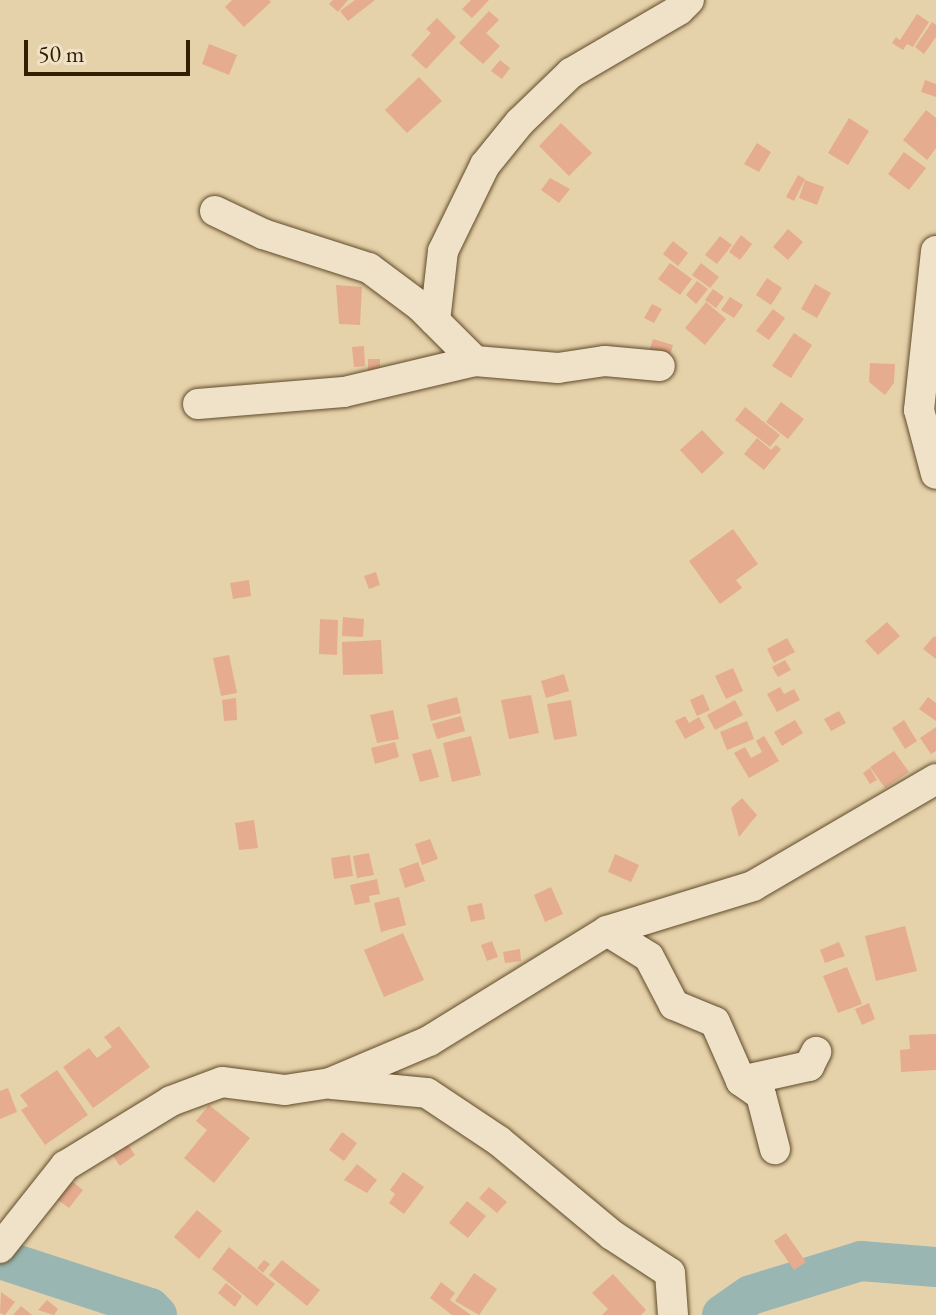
<!DOCTYPE html>
<html>
<head>
<meta charset="utf-8">
<style>
  body { margin:0 }
  #map { position:relative; width:936px; height:1315px; overflow:hidden; background:#e6d2aa; font-family:"EB Garamond",serif }
  div>[style] { position:absolute }
  [style*='--x'] { left:calc(var(--x)*1px); top:calc(var(--y)*1px); width:calc(var(--w)*1px); rotate:calc(var(--a)*1deg) }
  .river>* { height:40px; margin:-20px; padding:0 20px; transform-origin:20px; border-radius:20px; background:#99b6b2 }
  .building>* { inset:0; background:#e5ac8f }
  .roads { filter:drop-shadow(0 0 2px #604b2a) drop-shadow(0 0 2px #604b2a) }
  .minor>* { height:30px; margin:-15px; padding:0 15px; transform-origin:15px; border-radius:15px; background:#efe2c8 }
  span { translate:-50% -50%; white-space:nowrap; text-align:center; line-height:1.15; -webkit-text-stroke:7px #efe2c8; paint-order:stroke }
  .scale { position:absolute; left:24px; top:40px; width:166px; height:36px; box-sizing:border-box; border:4px solid #341e00; border-top:0; padding-left:10px; font-size:24px; line-height:28px; white-space:nowrap; color:#341e00; -webkit-text-stroke:6px #efe2c8; paint-order:stroke }
</style>
</head>
<body>
<div id="map">
  <div class="river">
    <div style="--x:0;--y:1259;--w:158;--a:18.1"></div>
    <div style="--x:150;--y:1308;--w:10;--a:45"></div>
    <div style="--x:722;--y:1315;--w:35;--a:-35"></div>
    <div style="--x:751;--y:1295;--w:115;--a:-17.2"></div>
    <div style="--x:861;--y:1261;--w:75;--a:4.6"></div>
  </div>
  <div class="building">
    <div style="clip-path:polygon(232px 0,269px 0,271px 2px,244px 27px,225px 7px)"></div>
    <div style="clip-path:polygon(333px 0,348px 0,338px 12px,329px 4px)"></div>
    <div style="clip-path:polygon(355px 0,375px 0,348px 21px,340px 11px)"></div>
    <div style="clip-path:polygon(471px 0,489px 0,472px 18px,462px 9px)"></div>
    <div style="clip-path:polygon(489px 11px,499px 20px,486px 33px,500px 46px,483px 64px,459px 43px)"></div>
    <div style="clip-path:polygon(917px 14px,929px 22px,913px 47px,907px 44px,903px 50px,892px 43px,896px 37px,900px 40px)"></div>
    <div style="clip-path:polygon(437px 18px,456px 37px,426px 69px,411px 55px,431px 33px,426px 29px)"></div>
    <div style="clip-path:polygon(932px 22px,936px 25px,936px 37px,924px 54px,915px 47px)"></div>
    <div style="clip-path:polygon(209px 44px,237px 55px,229px 75px,202px 64px)"></div>
    <div style="clip-path:polygon(500px 60px,510px 68px,502px 79px,491px 71px)"></div>
    <div style="clip-path:polygon(419px 77px,442px 101px,407px 133px,385px 110px)"></div>
    <div style="clip-path:polygon(925px 80px,936px 84px,936px 97px,921px 92px)"></div>
    <div style="clip-path:polygon(926px 110px,936px 118px,936px 148px,927px 160px,903px 140px)"></div>
    <div style="clip-path:polygon(849px 118px,869px 131px,848px 165px,828px 153px)"></div>
    <div style="clip-path:polygon(561px 123px,592px 153px,569px 176px,539px 146px)"></div>
    <div style="clip-path:polygon(757px 143px,771px 152px,759px 172px,744px 164px)"></div>
    <div style="clip-path:polygon(904px 152px,926px 168px,909px 190px,888px 174px)"></div>
    <div style="clip-path:polygon(798px 175px,805px 179px,794px 201px,786px 197px)"></div>
    <div style="clip-path:polygon(550px 178px,570px 189px,559px 203px,541px 190px)"></div>
    <div style="clip-path:polygon(805px 180px,824px 187px,817px 205px,799px 198px)"></div>
    <div style="clip-path:polygon(788px 229px,803px 242px,788px 260px,773px 247px)"></div>
    <div style="clip-path:polygon(741px 235px,752px 244px,740px 260px,729px 252px)"></div>
    <div style="clip-path:polygon(720px 236px,732px 245px,717px 264px,705px 255px)"></div>
    <div style="clip-path:polygon(673px 241px,688px 253px,678px 266px,663px 254px)"></div>
    <div style="clip-path:polygon(670px 263px,692px 279px,680px 295px,658px 279px)"></div>
    <div style="clip-path:polygon(701px 263px,719px 277px,710px 288px,692px 275px)"></div>
    <div style="clip-path:polygon(767px 278px,782px 288px,771px 305px,756px 295px)"></div>
    <div style="clip-path:polygon(697px 281px,708px 289px,696px 304px,686px 295px)"></div>
    <div style="clip-path:polygon(815px 284px,831px 293px,817px 318px,801px 309px)"></div>
    <div style="clip-path:polygon(336px 285px,362px 287px,360px 325px,339px 324px)"></div>
    <div style="clip-path:polygon(713px 289px,724px 297px,716px 308px,705px 300px)"></div>
    <div style="clip-path:polygon(730px 297px,743px 305px,734px 318px,721px 310px)"></div>
    <div style="clip-path:polygon(706px 302px,726px 319px,705px 345px,685px 328px)"></div>
    <div style="clip-path:polygon(652px 304px,662px 309px,654px 323px,644px 318px)"></div>
    <div style="clip-path:polygon(773px 309px,785px 318px,769px 340px,756px 331px)"></div>
    <div style="clip-path:polygon(794px 333px,812px 345px,791px 378px,772px 366px)"></div>
    <div style="clip-path:polygon(653px 339px,673px 345px,668px 363px,647px 357px)"></div>
    <div style="clip-path:polygon(364px 346px,365px 366px,354px 367px,352px 347px)"></div>
    <div style="clip-path:polygon(368px 359px,380px 359px,380px 379px,368px 378px)"></div>
    <div style="clip-path:polygon(870px 363px,895px 364px,894px 383px,885px 395px,869px 382px)"></div>
    <div style="clip-path:polygon(781px 402px,804px 419px,788px 439px,766px 422px)"></div>
    <div style="clip-path:polygon(745px 407px,780px 435px,770px 447px,735px 420px)"></div>
    <div style="clip-path:polygon(702px 430px,724px 453px,702px 474px,680px 450px)"></div>
    <div style="clip-path:polygon(757px 438px,771px 450px,776px 445px,781px 449px,764px 470px,744px 454px)"></div>
    <div style="clip-path:polygon(733px 529px,758px 564px,736px 580px,742px 588px,720px 604px,689px 561px)"></div>
    <div style="clip-path:polygon(376px 572px,380px 585px,369px 589px,364px 576px)"></div>
    <div style="clip-path:polygon(249px 580px,251px 596px,233px 599px,230px 583px)"></div>
    <div style="clip-path:polygon(343px 617px,364px 619px,363px 637px,342px 636px)"></div>
    <div style="clip-path:polygon(320px 619px,338px 620px,337px 655px,319px 654px)"></div>
    <div style="clip-path:polygon(887px 622px,900px 636px,878px 655px,865px 641px)"></div>
    <div style="clip-path:polygon(934px 636px,936px 637px,936px 659px,923px 649px)"></div>
    <div style="clip-path:polygon(787px 638px,795px 652px,774px 663px,767px 649px)"></div>
    <div style="clip-path:polygon(381px 640px,383px 674px,343px 675px,342px 642px)"></div>
    <div style="clip-path:polygon(229px 655px,237px 693px,221px 696px,213px 658px)"></div>
    <div style="clip-path:polygon(785px 660px,791px 670px,778px 677px,772px 667px)"></div>
    <div style="clip-path:polygon(733px 668px,743px 691px,726px 699px,715px 676px)"></div>
    <div style="clip-path:polygon(564px 674px,569px 691px,546px 698px,541px 681px)"></div>
    <div style="clip-path:polygon(780px 687px,784px 694px,794px 689px,800px 700px,777px 712px,767px 694px)"></div>
    <div style="clip-path:polygon(703px 694px,710px 710px,697px 716px,690px 700px)"></div>
    <div style="clip-path:polygon(531px 695px,539px 733px,509px 739px,501px 700px)"></div>
    <div style="clip-path:polygon(457px 697px,461px 713px,431px 721px,427px 705px)"></div>
    <div style="clip-path:polygon(928px 697px,936px 703px,936px 721px,919px 709px)"></div>
    <div style="clip-path:polygon(236px 698px,237px 720px,224px 721px,222px 700px)"></div>
    <div style="clip-path:polygon(571px 700px,577px 736px,554px 740px,547px 704px)"></div>
    <div style="clip-path:polygon(735px 700px,743px 715px,715px 730px,707px 715px)"></div>
    <div style="clip-path:polygon(393px 710px,399px 739px,377px 743px,370px 715px)"></div>
    <div style="clip-path:polygon(839px 711px,846px 723px,831px 731px,824px 719px)"></div>
    <div style="clip-path:polygon(461px 716px,465px 731px,437px 739px,432px 724px)"></div>
    <div style="clip-path:polygon(685px 716px,689px 723px,699px 717px,705px 728px,685px 739px,675px 721px)"></div>
    <div style="clip-path:polygon(795px 720px,803px 733px,782px 746px,774px 732px)"></div>
    <div style="clip-path:polygon(904px 720px,917px 741px,905px 749px,892px 728px)"></div>
    <div style="clip-path:polygon(747px 721px,754px 739px,727px 750px,720px 732px)"></div>
    <div style="clip-path:polygon(936px 727px,936px 751px,931px 754px,920px 738px)"></div>
    <div style="clip-path:polygon(471px 736px,481px 775px,452px 782px,443px 743px)"></div>
    <div style="clip-path:polygon(764px 736px,779px 761px,749px 778px,734px 753px,745px 747px,751px 758px,762px 752px,756px 741px)"></div>
    <div style="clip-path:polygon(395px 742px,399px 757px,375px 764px,371px 748px)"></div>
    <div style="clip-path:polygon(431px 749px,439px 777px,420px 782px,412px 754px)"></div>
    <div style="clip-path:polygon(894px 751px,909px 772px,885px 788px,870px 767px)"></div>
    <div style="clip-path:polygon(870px 768px,877px 780px,870px 784px,863px 773px)"></div>
    <div style="clip-path:polygon(742px 798px,757px 815px,739px 837px,731px 808px)"></div>
    <div style="clip-path:polygon(254px 820px,258px 848px,239px 850px,235px 823px)"></div>
    <div style="clip-path:polygon(430px 839px,438px 859px,422px 865px,415px 844px)"></div>
    <div style="clip-path:polygon(369px 853px,374px 875px,357px 878px,353px 856px)"></div>
    <div style="clip-path:polygon(615px 854px,639px 865px,631px 882px,608px 872px)"></div>
    <div style="clip-path:polygon(350px 855px,353px 876px,334px 879px,331px 858px)"></div>
    <div style="clip-path:polygon(418px 862px,425px 881px,405px 888px,399px 869px)"></div>
    <div style="clip-path:polygon(377px 879px,380px 894px,369px 896px,370px 902px,355px 905px,350px 885px)"></div>
    <div style="clip-path:polygon(551px 887px,563px 914px,545px 922px,534px 895px)"></div>
    <div style="clip-path:polygon(399px 897px,406px 925px,381px 932px,374px 903px)"></div>
    <div style="clip-path:polygon(482px 903px,485px 919px,471px 922px,467px 906px)"></div>
    <div style="clip-path:polygon(905px 926px,917px 971px,876px 981px,865px 936px)"></div>
    <div style="clip-path:polygon(403px 933px,424px 980px,384px 997px,364px 950px)"></div>
    <div style="clip-path:polygon(492px 941px,498px 957px,487px 961px,481px 945px)"></div>
    <div style="clip-path:polygon(839px 942px,845px 956px,825px 963px,820px 950px)"></div>
    <div style="clip-path:polygon(520px 949px,521px 961px,505px 963px,503px 952px)"></div>
    <div style="clip-path:polygon(847px 967px,862px 1004px,838px 1013px,823px 976px)"></div>
    <div style="clip-path:polygon(869px 1003px,875px 1019px,862px 1025px,855px 1009px)"></div>
    <div style="clip-path:polygon(119px 1026px,150px 1067px,93px 1108px,63px 1067px,89px 1048px,97px 1058px,112px 1047px,104px 1037px)"></div>
    <div style="clip-path:polygon(936px 1034px,936px 1070px,901px 1072px,900px 1050px,910px 1049px,909px 1035px)"></div>
    <div style="clip-path:polygon(57px 1070px,88px 1115px,45px 1145px,21px 1110px,28px 1106px,20px 1095px)"></div>
    <div style="clip-path:polygon(8px 1088px,17px 1112px,0 1119px,0 1091px)"></div>
    <div style="clip-path:polygon(209px 1105px,250px 1138px,214px 1183px,184px 1158px,207px 1130px,196px 1121px)"></div>
    <div style="clip-path:polygon(342px 1132px,357px 1143px,344px 1161px,329px 1150px)"></div>
    <div style="clip-path:polygon(126px 1142px,135px 1155px,120px 1166px,111px 1153px)"></div>
    <div style="clip-path:polygon(357px 1164px,377px 1180px,367px 1193px,344px 1180px)"></div>
    <div style="clip-path:polygon(403px 1172px,424px 1187px,404px 1214px,389px 1203px,395px 1194px,390px 1190px)"></div>
    <div style="clip-path:polygon(69px 1179px,83px 1190px,69px 1208px,54px 1197px)"></div>
    <div style="clip-path:polygon(489px 1187px,507px 1202px,497px 1213px,479px 1198px)"></div>
    <div style="clip-path:polygon(467px 1201px,486px 1216px,468px 1238px,449px 1223px)"></div>
    <div style="clip-path:polygon(197px 1210px,222px 1231px,199px 1259px,174px 1237px)"></div>
    <div style="clip-path:polygon(786px 1233px,806px 1262px,794px 1270px,774px 1241px)"></div>
    <div style="clip-path:polygon(229px 1247px,275px 1284px,257px 1306px,212px 1269px)"></div>
    <div style="clip-path:polygon(264px 1260px,270px 1264px,263px 1273px,257px 1268px)"></div>
    <div style="clip-path:polygon(282px 1260px,320px 1290px,307px 1306px,269px 1275px)"></div>
    <div style="clip-path:polygon(474px 1273px,497px 1289px,479px 1315px,455px 1301px)"></div>
    <div style="clip-path:polygon(613px 1274px,646px 1310px,641px 1315px,602px 1315px,608px 1309px,592px 1293px)"></div>
    <div style="clip-path:polygon(441px 1282px,455px 1293px,450px 1300px,471px 1315px,452px 1315px,430px 1298px)"></div>
    <div style="clip-path:polygon(226px 1283px,242px 1296px,235px 1307px,218px 1293px)"></div>
    <div style="clip-path:polygon(1px 1292px,15px 1302px,5px 1315px,0 1313px)"></div>
    <div style="clip-path:polygon(47px 1300px,58px 1309px,54px 1315px,38px 1310px)"></div>
    <div style="clip-path:polygon(21px 1306px,32px 1315px,13px 1315px)"></div>
  </div>
  <div class="roads">
    <div class="minor">
      <div style="--x:215;--y:211;--w:53;--a:25.6"></div>
      <div style="--x:263;--y:234;--w:111;--a:17.8"></div>
      <div style="--x:369;--y:268;--w:64;--a:36.7"></div>
      <div style="--x:420;--y:306;--w:78;--a:45"></div>
      <div style="--x:936;--y:251;--w:160;--a:96.1"></div>
      <div style="--x:919;--y:410;--w:66;--a:75.1"></div>
      <div style="--x:435;--y:321;--w:70;--a:-83.5"></div>
      <div style="--x:443;--y:251;--w:96;--a:-64"></div>
      <div style="--x:485;--y:165;--w:55;--a:-50.9"></div>
      <div style="--x:520;--y:122;--w:71;--a:-43.9"></div>
      <div style="--x:571;--y:73;--w:125;--a:-30.3"></div>
      <div style="--x:679;--y:10;--w:14;--a:-45"></div>
      <div style="--x:198;--y:404;--w:146;--a:-4.7"></div>
      <div style="--x:344;--y:392;--w:135;--a:-13.3"></div>
      <div style="--x:475;--y:361;--w:83;--a:4.8"></div>
      <div style="--x:558;--y:368;--w:48;--a:-8.5"></div>
      <div style="--x:605;--y:361;--w:55;--a:5.2"></div>
      <div style="--x:607;--y:931;--w:49;--a:31.8"></div>
      <div style="--x:649;--y:957;--w:54;--a:62.5"></div>
      <div style="--x:674;--y:1005;--w:44;--a:22.5"></div>
      <div style="--x:715;--y:1022;--w:64;--a:66.2"></div>
      <div style="--x:741;--y:1081;--w:70;--a:-12.4"></div>
      <div style="--x:809;--y:1066;--w:16;--a:-63"></div>
      <div style="--x:741;--y:1081;--w:24;--a:35"></div>
      <div style="--x:761;--y:1095;--w:56;--a:75.5"></div>
      <div style="--x:332;--y:1084;--w:95;--a:5.4"></div>
      <div style="--x:427;--y:1093;--w:87;--a:33.7"></div>
      <div style="--x:499;--y:1141;--w:147;--a:39.8"></div>
      <div style="--x:612;--y:1235;--w:69;--a:33.2"></div>
      <div style="--x:670;--y:1273;--w:42;--a:85.9"></div>
      <div style="--x:0;--y:1248;--w:105;--a:-51.6"></div>
      <div style="--x:65;--y:1166;--w:124;--a:-31.5"></div>
      <div style="--x:171;--y:1101;--w:54;--a:-20.4"></div>
      <div style="--x:222;--y:1082;--w:64;--a:7.2"></div>
      <div style="--x:285;--y:1090;--w:46;--a:-8.8"></div>
      <div style="--x:330;--y:1083;--w:108;--a:-23"></div>
      <div style="--x:429;--y:1041;--w:209;--a:-31.7"></div>
      <div style="--x:607;--y:931;--w:153;--a:-17.1"></div>
      <div style="--x:753;--y:886;--w:212;--a:-30.3"></div>
    </div>
  </div>
  <div class="scale">50 m</div>
</div>
</body>
</html>
